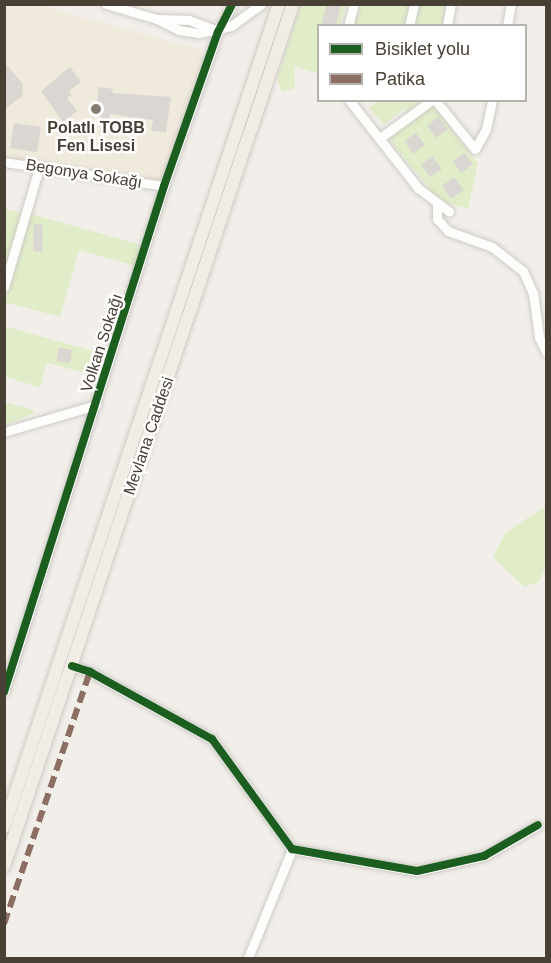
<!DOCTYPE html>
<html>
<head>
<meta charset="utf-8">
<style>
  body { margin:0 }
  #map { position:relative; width:551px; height:963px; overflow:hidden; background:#f2efea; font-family:Helvetica,sans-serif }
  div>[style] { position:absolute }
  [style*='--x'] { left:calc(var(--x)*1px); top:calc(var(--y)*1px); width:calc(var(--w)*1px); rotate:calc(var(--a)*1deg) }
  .education>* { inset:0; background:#f0eadc }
  .green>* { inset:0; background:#e1edc8 }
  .building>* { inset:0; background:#dad6d1 }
  .roads { filter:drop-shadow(0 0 2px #cecbc6) drop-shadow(0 0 2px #cecbc6) }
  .minor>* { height:9px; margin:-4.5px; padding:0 4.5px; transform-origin:4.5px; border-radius:4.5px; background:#fdfdfc }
  .major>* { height:12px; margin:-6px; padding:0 6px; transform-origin:6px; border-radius:6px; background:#f1ece4 }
  .quiet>* { height:6px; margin-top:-3px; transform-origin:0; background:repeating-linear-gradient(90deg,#8d6e63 0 12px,transparent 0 18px) }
  .cycleway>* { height:8px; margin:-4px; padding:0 4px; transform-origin:4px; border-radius:4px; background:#1b5e20 }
  .dots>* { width:16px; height:16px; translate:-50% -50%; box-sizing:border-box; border:3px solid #fff; border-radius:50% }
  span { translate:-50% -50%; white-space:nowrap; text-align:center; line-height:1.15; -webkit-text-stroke:5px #fff; paint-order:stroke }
  .poi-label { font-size:16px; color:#494035; font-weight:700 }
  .street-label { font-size:16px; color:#494035 }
  .frame { position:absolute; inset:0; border:6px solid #494035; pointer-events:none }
  .legend { position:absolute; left:317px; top:24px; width:210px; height:78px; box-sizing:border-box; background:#fff; border:2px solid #b6b3ae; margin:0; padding:8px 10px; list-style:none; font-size:18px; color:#494035 }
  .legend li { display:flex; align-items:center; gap:12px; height:30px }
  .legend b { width:30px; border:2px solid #b6b3ae }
</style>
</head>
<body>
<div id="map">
  <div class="education">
    <div style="clip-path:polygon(4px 5px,38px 5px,198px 49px,203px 58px,165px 176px,153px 181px,5px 159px)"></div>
  </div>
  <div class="green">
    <div style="clip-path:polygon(300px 5px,346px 5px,340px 25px,318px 26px,318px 74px,294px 66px,295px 88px,282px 92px,277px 79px)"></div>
    <div style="clip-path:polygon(361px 5px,411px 5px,405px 25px,354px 26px)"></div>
    <div style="clip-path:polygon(419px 5px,446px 5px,442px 25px,413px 26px)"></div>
    <div style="clip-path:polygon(377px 101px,421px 101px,406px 113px,404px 110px,412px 102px,384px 125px,369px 108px)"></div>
    <div style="clip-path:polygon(433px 105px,478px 164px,468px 209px,445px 202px,433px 193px,388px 138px)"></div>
    <div style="clip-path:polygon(5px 209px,22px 214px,5px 275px)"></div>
    <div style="clip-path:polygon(31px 214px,141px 245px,135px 266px,79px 250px,60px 317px,5px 302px)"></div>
    <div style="clip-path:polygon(4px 326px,107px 355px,100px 377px,47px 363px,40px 387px,5px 377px)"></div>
    <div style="clip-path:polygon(4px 402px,34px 410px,33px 414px,5px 425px)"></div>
    <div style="clip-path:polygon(546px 506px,546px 567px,539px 582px,524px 587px,493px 557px,506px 532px)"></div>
  </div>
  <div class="building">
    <div style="clip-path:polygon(327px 4px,341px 4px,336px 26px,321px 26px)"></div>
    <div style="clip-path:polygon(4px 62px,23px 84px,22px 96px,4px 110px)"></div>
    <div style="clip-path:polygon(70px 67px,81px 82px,69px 91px,71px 95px,67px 98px,77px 111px,63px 122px,41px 91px)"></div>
    <div style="clip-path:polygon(99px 87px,113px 89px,112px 93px,171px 97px,166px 132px,151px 131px,153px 120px,110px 114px,109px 120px,95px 115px)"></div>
    <div style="clip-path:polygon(438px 117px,447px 129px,436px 138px,427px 126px)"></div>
    <div style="clip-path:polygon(14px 123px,41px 127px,37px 152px,10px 148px)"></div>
    <div style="clip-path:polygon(416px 133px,425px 145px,413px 154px,404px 141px)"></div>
    <div style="clip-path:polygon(464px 153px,473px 164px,461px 173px,453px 162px)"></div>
    <div style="clip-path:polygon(432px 156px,442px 169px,430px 177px,421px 165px)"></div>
    <div style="clip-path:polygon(454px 177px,464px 190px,451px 199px,442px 186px)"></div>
    <div style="clip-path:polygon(34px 224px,43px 225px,42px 252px,33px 251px)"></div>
    <div style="clip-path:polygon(59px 347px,72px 350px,70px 363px,56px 361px)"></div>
  </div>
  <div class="roads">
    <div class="minor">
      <div style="--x:106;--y:4;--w:53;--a:16.4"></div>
      <div style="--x:157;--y:19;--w:25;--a:27"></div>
      <div style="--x:179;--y:30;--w:20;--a:9"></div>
      <div style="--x:199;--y:33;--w:33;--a:-12"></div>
      <div style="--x:231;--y:26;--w:37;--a:-36"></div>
      <div style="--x:157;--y:19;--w:32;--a:2"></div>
      <div style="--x:189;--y:20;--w:28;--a:21"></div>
      <div style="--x:348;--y:26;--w:23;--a:-75"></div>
      <div style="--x:409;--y:26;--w:23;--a:-77"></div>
      <div style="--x:447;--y:26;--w:22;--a:-80"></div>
      <div style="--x:507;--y:26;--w:22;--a:-80"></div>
      <div style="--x:349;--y:100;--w:112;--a:51.9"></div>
      <div style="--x:418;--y:188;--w:39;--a:37"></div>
      <div style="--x:435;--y:100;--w:63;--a:50.8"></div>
      <div style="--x:475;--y:149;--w:23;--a:-61"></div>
      <div style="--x:486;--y:129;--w:30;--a:-78"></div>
      <div style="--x:380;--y:138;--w:64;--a:-36.2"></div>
      <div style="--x:4;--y:162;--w:162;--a:8.5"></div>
      <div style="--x:437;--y:204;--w:15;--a:90"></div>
      <div style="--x:437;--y:219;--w:16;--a:47"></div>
      <div style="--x:448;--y:231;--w:47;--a:20"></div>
      <div style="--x:492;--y:247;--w:39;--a:38"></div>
      <div style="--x:523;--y:271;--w:24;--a:66"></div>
      <div style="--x:533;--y:293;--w:44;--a:82.2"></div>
      <div style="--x:539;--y:337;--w:17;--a:65"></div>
      <div style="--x:4;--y:287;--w:124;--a:-73.6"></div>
      <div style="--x:4;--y:432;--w:96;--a:-16.4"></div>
      <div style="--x:72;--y:666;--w:19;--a:18"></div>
      <div style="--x:90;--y:672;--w:139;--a:28.8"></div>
      <div style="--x:212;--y:739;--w:136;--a:54"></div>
      <div style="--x:292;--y:849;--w:127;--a:10"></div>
      <div style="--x:417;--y:871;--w:69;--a:-12.6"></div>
      <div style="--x:484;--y:856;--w:62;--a:-29.9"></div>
      <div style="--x:4;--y:692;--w:531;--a:-72.45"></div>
      <div style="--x:164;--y:186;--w:163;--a:-70.7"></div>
      <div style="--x:218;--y:32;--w:31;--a:-63"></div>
      <div style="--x:248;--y:958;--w:118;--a:-68"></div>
    </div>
    <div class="major">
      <div style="--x:4;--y:827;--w:868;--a:-71.52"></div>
      <div style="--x:4;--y:866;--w:909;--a:-71.47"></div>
    </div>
  </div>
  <div class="quiet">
    <div style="--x:4;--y:924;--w:266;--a:-71.2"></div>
  </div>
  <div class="cycleway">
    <div style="--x:72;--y:666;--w:19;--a:18"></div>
    <div style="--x:90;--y:672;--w:139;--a:28.8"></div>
    <div style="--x:212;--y:739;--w:136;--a:54"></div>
    <div style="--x:292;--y:849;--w:127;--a:10"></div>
    <div style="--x:417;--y:871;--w:69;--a:-12.6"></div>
    <div style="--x:484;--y:856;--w:62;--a:-29.9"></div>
    <div style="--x:4;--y:692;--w:531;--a:-72.45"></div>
    <div style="--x:164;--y:186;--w:163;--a:-70.7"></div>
    <div style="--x:218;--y:32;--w:31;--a:-63"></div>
  </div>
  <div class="dots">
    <div style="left:96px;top:109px;background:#847d74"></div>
  </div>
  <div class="poi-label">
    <span style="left:96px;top:137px">Polatlı TOBB<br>Fen Lisesi</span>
  </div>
  <div class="street-label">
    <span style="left:84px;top:174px;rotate:9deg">Begonya Sokağı</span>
    <span style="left:102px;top:343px;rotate:-72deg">Volkan Sokağı</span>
    <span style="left:149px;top:436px;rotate:-71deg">Mevlana Caddesi</span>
  </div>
  <div class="frame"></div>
  <ul class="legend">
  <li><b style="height:8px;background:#1b5e20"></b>Bisiklet yolu</li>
  <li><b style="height:8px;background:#8d6e63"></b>Patika</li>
  </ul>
</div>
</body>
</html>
